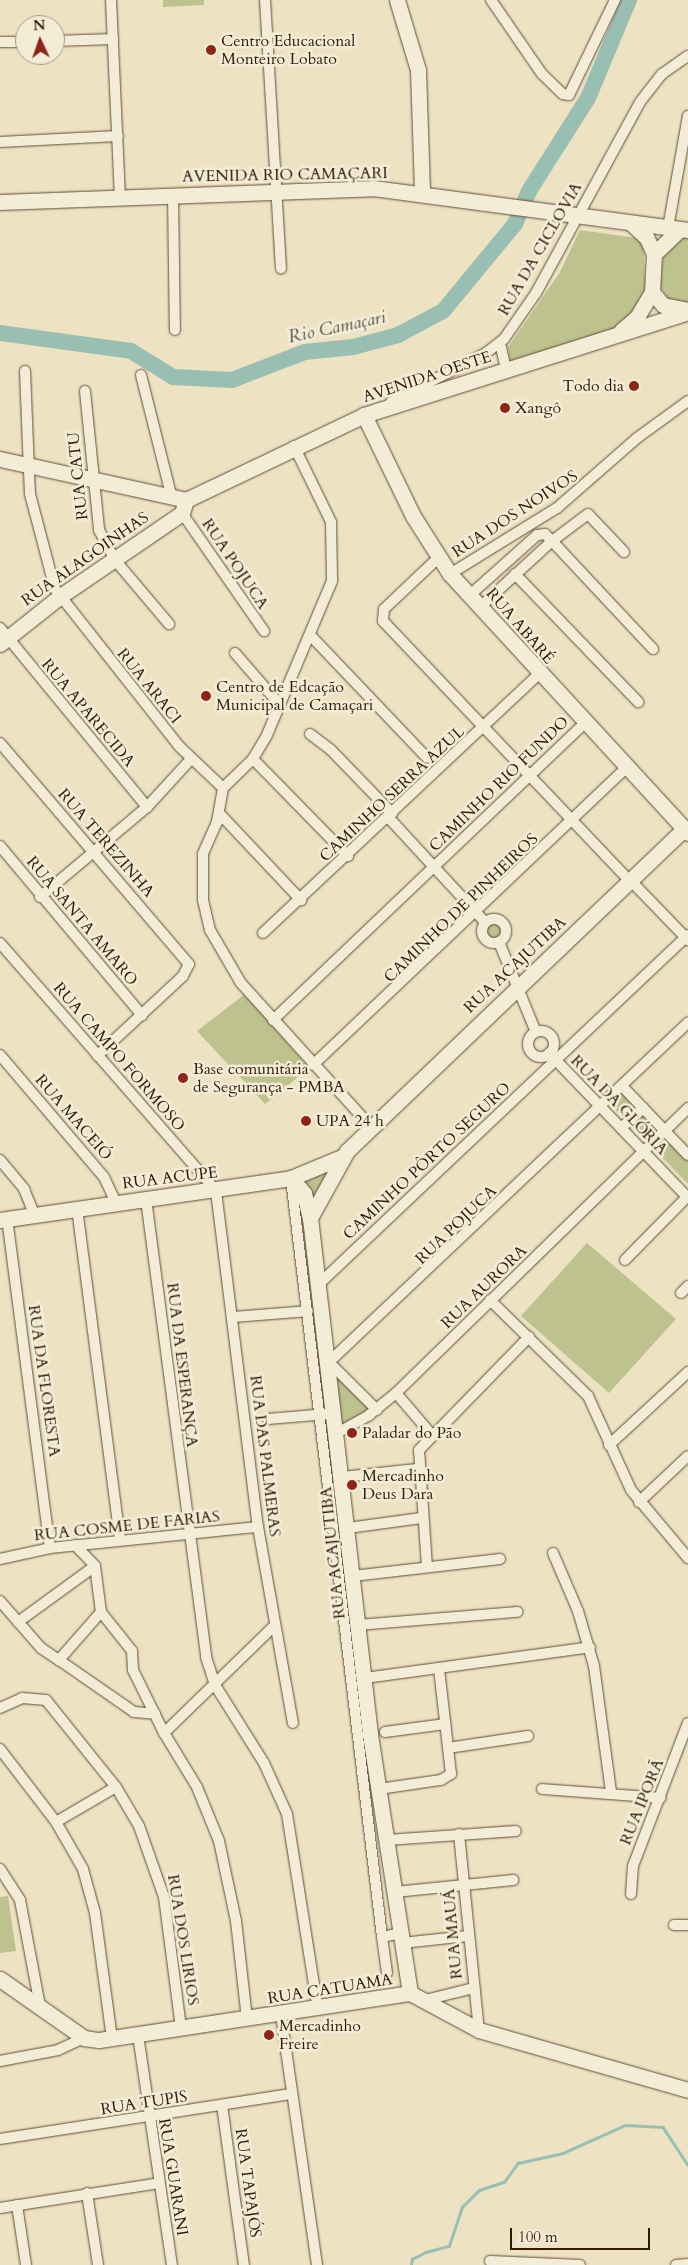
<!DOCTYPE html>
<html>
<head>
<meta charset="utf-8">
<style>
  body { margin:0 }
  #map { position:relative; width:688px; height:2265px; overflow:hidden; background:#ede3c3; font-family:Cardo,serif }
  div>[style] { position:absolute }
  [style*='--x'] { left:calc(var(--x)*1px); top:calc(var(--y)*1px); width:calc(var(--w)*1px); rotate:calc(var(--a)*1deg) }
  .green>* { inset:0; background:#bec28f }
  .round { border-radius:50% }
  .stream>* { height:2.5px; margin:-1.25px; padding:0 1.25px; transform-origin:1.25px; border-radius:1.25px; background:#99beb2 }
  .river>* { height:16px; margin:-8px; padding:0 8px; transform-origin:8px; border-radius:8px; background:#99beb2 }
  .roads { filter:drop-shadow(0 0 1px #624c34) drop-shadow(0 0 1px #624c34) }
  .street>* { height:10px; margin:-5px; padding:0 5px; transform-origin:5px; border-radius:5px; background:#f3edd8 }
  .street>.ring { margin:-5px; padding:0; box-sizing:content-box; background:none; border:10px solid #f3edd8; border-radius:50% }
  .secondary>* { height:15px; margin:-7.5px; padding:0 7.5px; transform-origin:7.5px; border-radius:7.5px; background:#f3edd8 }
  .dots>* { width:14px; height:14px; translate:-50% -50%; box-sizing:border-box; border:2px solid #f3edd8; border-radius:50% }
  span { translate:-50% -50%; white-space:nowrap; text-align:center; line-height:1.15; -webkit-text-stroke:5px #f3edd8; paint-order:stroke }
  .poi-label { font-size:16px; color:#341a05 }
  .left { translate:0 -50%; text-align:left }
  .right { translate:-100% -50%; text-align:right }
  .street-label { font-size:16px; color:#341a05 }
  .water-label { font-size:18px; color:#575342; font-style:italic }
  .north { position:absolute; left:15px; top:15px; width:50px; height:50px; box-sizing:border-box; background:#f3edd8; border:1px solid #a79984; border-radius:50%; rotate:357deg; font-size:14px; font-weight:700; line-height:20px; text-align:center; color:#341a05 }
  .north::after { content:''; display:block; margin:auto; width:18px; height:22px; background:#8f2418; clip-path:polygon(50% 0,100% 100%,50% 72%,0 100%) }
  .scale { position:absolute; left:510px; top:2228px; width:140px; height:22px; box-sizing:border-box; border:2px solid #341a05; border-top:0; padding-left:6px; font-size:15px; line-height:18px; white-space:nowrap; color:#341a05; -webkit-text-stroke:4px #f3edd8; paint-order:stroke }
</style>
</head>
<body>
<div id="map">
  <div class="green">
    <div style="clip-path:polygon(163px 0,204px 0,204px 5px,163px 7px)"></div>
    <div style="clip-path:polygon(580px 230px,637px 238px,644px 245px,645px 289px,640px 304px,624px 323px,609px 331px,510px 364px,508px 347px,560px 272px)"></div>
    <div style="clip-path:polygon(688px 236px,688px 303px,668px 299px,660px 286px,664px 247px,673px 239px)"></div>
    <div class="round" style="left:484px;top:921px;width:18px;height:18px"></div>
    <div style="clip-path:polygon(245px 994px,309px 1068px,265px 1104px,197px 1031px)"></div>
    <div style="clip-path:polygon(621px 1090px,688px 1158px,688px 1184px,608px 1102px)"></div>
    <div style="clip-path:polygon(336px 1162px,311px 1215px,297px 1178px)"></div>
    <div style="clip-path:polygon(587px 1243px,676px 1319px,609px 1393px,521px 1316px)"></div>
    <div style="clip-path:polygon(329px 1362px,376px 1406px,337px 1432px)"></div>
    <div style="clip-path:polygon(8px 1896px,16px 1951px,0 1953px,0 1897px)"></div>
  </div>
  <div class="stream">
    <div style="--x:411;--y:2265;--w:6;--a:-81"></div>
    <div style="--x:412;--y:2259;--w:16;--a:-27"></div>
    <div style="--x:426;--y:2252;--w:24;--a:-15"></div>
    <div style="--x:449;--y:2246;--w:41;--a:-71.6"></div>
    <div style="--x:462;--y:2207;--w:24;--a:-45"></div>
    <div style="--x:479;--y:2190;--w:26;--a:-18"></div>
    <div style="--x:504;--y:2182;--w:24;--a:-54"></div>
    <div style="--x:518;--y:2163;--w:46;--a:-12.5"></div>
    <div style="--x:563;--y:2153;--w:68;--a:-24.3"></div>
    <div style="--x:625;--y:2125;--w:38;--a:3"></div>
    <div style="--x:663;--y:2127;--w:45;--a:56.7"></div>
  </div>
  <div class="river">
    <div style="--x:0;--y:333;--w:132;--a:7.8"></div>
    <div style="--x:131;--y:351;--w:49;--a:31.8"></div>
    <div style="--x:173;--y:377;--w:59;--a:2.9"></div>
    <div style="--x:232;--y:380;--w:78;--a:-21"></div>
    <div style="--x:305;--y:352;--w:48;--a:-5.9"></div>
    <div style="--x:353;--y:347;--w:47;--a:-14.9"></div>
    <div style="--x:398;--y:335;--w:51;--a:-28.1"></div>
    <div style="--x:443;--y:311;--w:113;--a:-50.4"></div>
    <div style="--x:515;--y:224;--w:36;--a:-67"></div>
    <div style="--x:529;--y:191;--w:110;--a:-57.6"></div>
    <div style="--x:588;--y:98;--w:106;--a:-67.3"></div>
  </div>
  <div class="roads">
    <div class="street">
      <div style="--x:111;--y:0;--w:197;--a:87.4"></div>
      <div style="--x:265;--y:0;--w:269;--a:86.6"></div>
      <div style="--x:491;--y:0;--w:90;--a:55.4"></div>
      <div style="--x:542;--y:74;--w:29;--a:44"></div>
      <div style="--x:563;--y:94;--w:6;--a:9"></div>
      <div style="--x:569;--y:95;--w:106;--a:-64.2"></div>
      <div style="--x:55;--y:41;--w:58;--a:-2"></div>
      <div style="--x:0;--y:42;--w:25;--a:0"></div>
      <div style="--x:0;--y:142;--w:118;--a:-2.9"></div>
      <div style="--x:173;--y:195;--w:135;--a:89.2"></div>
      <div style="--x:668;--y:228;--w:114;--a:-79.9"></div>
      <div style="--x:500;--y:343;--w:28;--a:77"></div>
      <div style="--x:25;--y:371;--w:123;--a:87.7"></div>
      <div style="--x:30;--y:494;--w:98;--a:75.3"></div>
      <div style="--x:55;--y:589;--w:201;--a:51.7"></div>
      <div style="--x:180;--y:747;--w:59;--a:43.6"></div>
      <div style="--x:141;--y:375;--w:123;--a:75.9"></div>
      <div style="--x:85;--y:391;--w:140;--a:84.2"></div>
      <div style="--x:99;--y:530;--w:34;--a:62"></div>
      <div style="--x:115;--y:560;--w:84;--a:49.8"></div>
      <div style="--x:391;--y:402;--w:107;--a:-27.3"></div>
      <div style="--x:486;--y:353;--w:23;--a:-38"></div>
      <div style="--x:504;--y:339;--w:56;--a:-55.2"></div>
      <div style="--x:536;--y:293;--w:217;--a:-61.4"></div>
      <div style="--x:640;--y:102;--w:36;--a:-52"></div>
      <div style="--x:662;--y:74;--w:32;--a:-35"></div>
      <div style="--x:294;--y:446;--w:85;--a:64"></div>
      <div style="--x:331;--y:522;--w:59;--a:89"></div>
      <div style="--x:332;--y:581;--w:169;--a:112.9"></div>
      <div style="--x:266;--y:737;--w:26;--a:121"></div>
      <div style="--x:253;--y:759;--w:42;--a:136"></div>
      <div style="--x:223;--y:788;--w:35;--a:100"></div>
      <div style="--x:217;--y:822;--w:35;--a:114"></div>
      <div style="--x:203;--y:854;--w:46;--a:90"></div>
      <div style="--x:203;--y:900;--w:31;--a:77"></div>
      <div style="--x:210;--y:930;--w:61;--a:59.7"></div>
      <div style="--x:241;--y:983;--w:195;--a:47.9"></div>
      <div style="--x:182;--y:513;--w:144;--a:55.2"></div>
      <div style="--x:624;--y:552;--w:52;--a:-133.5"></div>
      <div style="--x:588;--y:514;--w:45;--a:143.1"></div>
      <div style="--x:552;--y:541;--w:148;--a:46.9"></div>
      <div style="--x:438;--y:558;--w:74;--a:136.6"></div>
      <div style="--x:384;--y:609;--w:12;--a:95"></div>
      <div style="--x:383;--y:621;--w:360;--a:46.5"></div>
      <div style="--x:450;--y:574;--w:126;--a:-31.7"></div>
      <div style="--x:557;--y:508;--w:106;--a:-41.2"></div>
      <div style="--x:637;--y:438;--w:63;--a:-36"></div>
      <div style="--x:515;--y:574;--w:178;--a:46.1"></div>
      <div style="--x:470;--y:595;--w:90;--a:-41.8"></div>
      <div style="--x:537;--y:535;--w:8;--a:-7"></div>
      <div style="--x:545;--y:534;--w:10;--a:45"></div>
      <div style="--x:552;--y:541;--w:98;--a:137.5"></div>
      <div style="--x:0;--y:628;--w:232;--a:50.6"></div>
      <div style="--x:311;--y:636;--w:168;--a:46.4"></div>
      <div style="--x:235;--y:653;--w:69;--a:49.1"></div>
      <div style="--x:310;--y:734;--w:26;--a:37"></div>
      <div style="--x:331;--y:750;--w:88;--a:45.9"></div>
      <div style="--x:0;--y:743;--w:291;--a:49.5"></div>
      <div style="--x:189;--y:964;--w:13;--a:117"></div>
      <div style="--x:183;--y:976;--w:117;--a:137.1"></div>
      <div style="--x:253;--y:759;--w:136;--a:45.6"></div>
      <div style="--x:219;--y:813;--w:120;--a:46.7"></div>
      <div style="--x:388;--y:817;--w:143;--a:47.3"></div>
      <div style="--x:0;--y:846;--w:221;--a:50"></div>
      <div style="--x:632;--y:882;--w:81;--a:46"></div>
      <div style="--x:40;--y:897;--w:140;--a:-40.1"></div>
      <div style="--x:147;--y:807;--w:65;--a:-47.5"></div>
      <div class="ring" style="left:482px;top:919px;width:14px;height:14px"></div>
      <div style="--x:263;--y:933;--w:378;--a:-43.2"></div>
      <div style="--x:499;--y:942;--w:97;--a:67.7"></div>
      <div style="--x:0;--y:943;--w:329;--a:48.9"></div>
      <div style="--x:216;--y:1191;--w:339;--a:82.9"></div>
      <div style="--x:258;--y:1527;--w:199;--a:79.9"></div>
      <div style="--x:273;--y:1020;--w:429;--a:-43.6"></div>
      <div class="ring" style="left:528px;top:1031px;width:16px;height:16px"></div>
      <div style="--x:549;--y:1053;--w:201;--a:46.2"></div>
      <div style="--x:0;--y:1055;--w:160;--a:49.6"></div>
      <div style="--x:104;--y:1177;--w:29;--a:65"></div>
      <div style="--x:313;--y:1065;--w:431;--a:-43.5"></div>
      <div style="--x:622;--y:1086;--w:95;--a:46.3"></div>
      <div style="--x:621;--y:1128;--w:30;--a:-42"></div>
      <div style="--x:0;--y:1160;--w:38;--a:50"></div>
      <div style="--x:24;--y:1189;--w:27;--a:68"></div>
      <div style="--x:291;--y:1179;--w:763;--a:83.15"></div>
      <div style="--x:382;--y:1937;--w:19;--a:-12"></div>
      <div style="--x:146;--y:1199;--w:462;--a:82.5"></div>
      <div style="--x:206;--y:1657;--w:29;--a:72"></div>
      <div style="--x:215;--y:1685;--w:92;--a:57.9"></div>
      <div style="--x:264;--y:1763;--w:56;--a:65.7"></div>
      <div style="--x:287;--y:1814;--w:197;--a:81"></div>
      <div style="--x:77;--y:1208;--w:335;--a:82.6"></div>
      <div style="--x:7;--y:1218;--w:333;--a:82.6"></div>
      <div style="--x:625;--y:1260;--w:88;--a:-45.5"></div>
      <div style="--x:319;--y:1284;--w:508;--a:-43.4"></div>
      <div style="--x:681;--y:1293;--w:10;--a:-45"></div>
      <div style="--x:490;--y:1300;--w:137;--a:44.4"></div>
      <div style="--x:588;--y:1396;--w:103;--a:65.4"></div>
      <div style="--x:631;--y:1490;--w:89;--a:50"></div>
      <div style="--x:232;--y:1317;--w:76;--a:-4.5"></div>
      <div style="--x:396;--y:1393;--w:54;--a:49.5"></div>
      <div style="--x:377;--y:1410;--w:68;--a:-135"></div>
      <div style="--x:329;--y:1362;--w:494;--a:-43.4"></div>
      <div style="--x:268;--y:1419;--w:59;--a:-4.8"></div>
      <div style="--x:337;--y:1433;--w:37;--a:-29"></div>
      <div style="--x:369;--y:1415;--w:35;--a:-39"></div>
      <div style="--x:396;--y:1393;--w:408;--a:-44.3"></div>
      <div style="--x:609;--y:1445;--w:108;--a:-42.7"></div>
      <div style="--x:342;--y:1477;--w:75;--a:-6.1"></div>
      <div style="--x:639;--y:1502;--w:67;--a:-43.2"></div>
      <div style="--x:348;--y:1528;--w:74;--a:-7.8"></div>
      <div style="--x:75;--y:1545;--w:29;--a:46"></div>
      <div style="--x:95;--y:1566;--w:46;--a:82.6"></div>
      <div style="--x:101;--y:1612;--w:64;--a:131.2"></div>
      <div style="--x:59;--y:1660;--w:91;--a:34.7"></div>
      <div style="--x:134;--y:1712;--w:21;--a:5"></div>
      <div style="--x:553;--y:1553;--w:63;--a:66.7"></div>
      <div style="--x:578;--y:1611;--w:57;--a:73.8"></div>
      <div style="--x:594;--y:1666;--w:126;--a:82.3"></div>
      <div style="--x:0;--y:1559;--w:51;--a:-12.4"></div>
      <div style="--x:50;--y:1548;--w:209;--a:-5.8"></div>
      <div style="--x:427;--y:1567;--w:117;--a:-93.9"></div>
      <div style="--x:419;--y:1450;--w:158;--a:-45.8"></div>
      <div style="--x:353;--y:1576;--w:148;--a:-6.6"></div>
      <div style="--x:0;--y:1601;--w:62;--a:48.9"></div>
      <div style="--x:41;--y:1648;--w:22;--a:34"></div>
      <div style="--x:101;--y:1612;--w:50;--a:51.5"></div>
      <div style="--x:132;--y:1651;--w:19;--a:87"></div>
      <div style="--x:133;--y:1670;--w:70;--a:63.8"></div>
      <div style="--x:18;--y:1622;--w:95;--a:-36"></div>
      <div style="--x:358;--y:1625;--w:160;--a:-4.7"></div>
      <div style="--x:365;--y:1678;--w:227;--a:-7.8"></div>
      <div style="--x:0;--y:1708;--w:24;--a:-24"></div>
      <div style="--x:22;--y:1698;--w:24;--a:5"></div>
      <div style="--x:46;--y:1700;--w:112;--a:51.2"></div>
      <div style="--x:116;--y:1787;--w:45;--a:59.5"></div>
      <div style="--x:139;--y:1826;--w:75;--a:70.6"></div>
      <div style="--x:164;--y:1897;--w:132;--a:82.6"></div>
      <div style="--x:385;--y:1732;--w:61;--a:-7.6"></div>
      <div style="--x:448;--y:1748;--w:81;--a:-8.5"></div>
      <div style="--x:0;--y:1749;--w:92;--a:52.5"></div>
      <div style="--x:56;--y:1822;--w:54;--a:60.1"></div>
      <div style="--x:83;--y:1869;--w:46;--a:74.7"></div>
      <div style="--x:95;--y:1913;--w:127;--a:82.3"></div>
      <div style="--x:379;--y:1789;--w:63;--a:-8.3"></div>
      <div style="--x:441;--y:1780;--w:12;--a:-31"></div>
      <div style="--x:451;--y:1774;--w:106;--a:-96.5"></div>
      <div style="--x:542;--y:1789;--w:119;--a:4.3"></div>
      <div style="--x:56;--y:1822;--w:69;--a:-30.3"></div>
      <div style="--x:459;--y:1834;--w:197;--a:84.2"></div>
      <div style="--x:387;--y:1840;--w:129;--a:-4"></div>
      <div style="--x:0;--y:1869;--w:37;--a:57"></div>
      <div style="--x:20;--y:1900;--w:108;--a:79.3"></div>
      <div style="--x:395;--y:1892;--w:119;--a:-5.8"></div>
      <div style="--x:631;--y:1894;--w:28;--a:-86"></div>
      <div style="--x:633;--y:1866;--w:153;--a:-69"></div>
      <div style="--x:674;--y:1925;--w:14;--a:0"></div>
      <div style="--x:382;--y:1937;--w:36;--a:82"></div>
      <div style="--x:402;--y:1943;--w:66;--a:-6.1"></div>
      <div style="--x:421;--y:2001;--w:55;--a:-13.8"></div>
      <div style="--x:281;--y:2015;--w:253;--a:81.8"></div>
      <div style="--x:247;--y:2019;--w:99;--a:-96.4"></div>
      <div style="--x:236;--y:1921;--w:82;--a:-102"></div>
      <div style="--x:219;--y:1841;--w:58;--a:-112.2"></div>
      <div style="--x:197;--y:1787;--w:63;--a:-121.4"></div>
      <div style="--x:164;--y:1733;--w:153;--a:-44.2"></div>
      <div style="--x:138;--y:2035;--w:232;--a:81.6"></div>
      <div style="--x:0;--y:2061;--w:59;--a:-10.7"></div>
      <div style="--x:58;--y:2050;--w:29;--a:-25"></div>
      <div style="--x:222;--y:2105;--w:162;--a:82.2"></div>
      <div style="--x:0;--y:2139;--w:294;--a:-8.8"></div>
      <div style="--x:87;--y:2193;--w:73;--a:81.3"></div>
      <div style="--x:17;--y:2205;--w:61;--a:81.5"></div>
      <div style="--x:0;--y:2208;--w:161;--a:-8.9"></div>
      <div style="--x:490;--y:2261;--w:90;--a:2.5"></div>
      <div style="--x:676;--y:2265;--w:12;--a:-5"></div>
    </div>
    <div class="secondary">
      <div style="--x:397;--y:0;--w:73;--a:73.3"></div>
      <div style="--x:418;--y:70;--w:122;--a:88.1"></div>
      <div style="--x:0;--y:202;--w:373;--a:-2.1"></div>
      <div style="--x:373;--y:188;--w:318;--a:7.6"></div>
      <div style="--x:654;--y:254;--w:36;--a:-44"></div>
      <div style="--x:652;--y:292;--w:17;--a:50"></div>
      <div style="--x:663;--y:305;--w:25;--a:11"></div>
      <div style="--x:621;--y:331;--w:21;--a:-41"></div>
      <div style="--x:637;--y:317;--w:29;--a:-59"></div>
      <div style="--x:652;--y:292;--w:38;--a:-87"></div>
      <div style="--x:654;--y:254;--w:17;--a:-114"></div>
      <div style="--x:647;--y:238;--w:21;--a:-137"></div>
      <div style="--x:364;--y:415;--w:112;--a:64.1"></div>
      <div style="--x:413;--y:516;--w:69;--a:57.5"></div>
      <div style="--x:450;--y:574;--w:352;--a:47.4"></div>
      <div style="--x:0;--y:459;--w:190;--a:12.4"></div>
      <div style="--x:186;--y:500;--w:197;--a:-25.5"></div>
      <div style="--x:364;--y:415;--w:340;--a:-17.6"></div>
      <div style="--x:0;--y:644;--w:75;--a:-38.5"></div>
      <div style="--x:59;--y:597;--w:149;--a:-34.3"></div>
      <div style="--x:182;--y:513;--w:14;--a:-73"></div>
      <div style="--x:291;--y:1178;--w:20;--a:49"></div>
      <div style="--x:304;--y:1193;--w:26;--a:77"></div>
      <div style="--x:0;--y:1220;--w:294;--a:-8.2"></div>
      <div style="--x:291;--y:1178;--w:55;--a:-22.4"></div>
      <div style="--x:0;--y:1979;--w:103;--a:35.1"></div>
      <div style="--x:84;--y:2038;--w:15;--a:8"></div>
      <div style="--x:99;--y:2040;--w:315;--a:-8.6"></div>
      <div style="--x:410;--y:1993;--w:78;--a:28.2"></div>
      <div style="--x:479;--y:2030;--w:217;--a:16"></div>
      <div style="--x:410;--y:1993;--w:262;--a:-98.8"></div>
      <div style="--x:370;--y:1734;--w:519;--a:-96.63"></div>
      <div style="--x:310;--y:1218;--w:77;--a:-61.1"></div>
      <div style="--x:347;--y:1151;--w:466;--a:-43.7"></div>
    </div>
  </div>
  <div class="dots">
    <div style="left:211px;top:50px;background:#8f2418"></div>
    <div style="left:634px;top:386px;background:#8f2418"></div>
    <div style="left:505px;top:408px;background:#8f2418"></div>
    <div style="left:206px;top:696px;background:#8f2418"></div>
    <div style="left:183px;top:1078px;background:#8f2418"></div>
    <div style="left:306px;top:1121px;background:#8f2418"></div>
    <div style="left:352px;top:1433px;background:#8f2418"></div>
    <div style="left:352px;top:1485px;background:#8f2418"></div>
    <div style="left:269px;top:2035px;background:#8f2418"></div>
  </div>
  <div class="poi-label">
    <span class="left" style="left:221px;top:50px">Centro Educacional<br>Monteiro Lobato</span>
    <span class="right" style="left:624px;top:386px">Todo dia</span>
    <span class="left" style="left:515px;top:408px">Xangô</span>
    <span class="left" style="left:216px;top:696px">Centro de Edcação<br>Municipal de Camaçari</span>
    <span class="left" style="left:193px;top:1078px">Base comunitária<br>de Segurança - PMBA</span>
    <span class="left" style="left:316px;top:1121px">UPA 24 h</span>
    <span class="left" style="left:362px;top:1433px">Paladar do Pão</span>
    <span class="left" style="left:362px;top:1485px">Mercadinho<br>Deus Dara</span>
    <span class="left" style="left:279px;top:2035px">Mercadinho<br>Freire</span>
  </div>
  <div class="street-label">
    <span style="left:285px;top:175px;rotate:-1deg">AVENIDA RIO CAMAÇARI</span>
    <span style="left:540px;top:249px;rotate:-60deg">RUA DA CICLOVIA</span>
    <span style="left:427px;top:377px;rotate:-18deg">AVENIDA OESTE</span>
    <span style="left:78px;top:476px;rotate:-96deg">RUA CATU</span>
    <span style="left:515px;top:514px;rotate:-33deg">RUA DOS NOIVOS</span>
    <span style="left:85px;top:559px;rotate:-35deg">RUA ALAGOINHAS</span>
    <span style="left:235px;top:564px;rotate:56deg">RUA POJUCA</span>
    <span style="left:520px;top:626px;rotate:49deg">RUA ABARÉ</span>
    <span style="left:149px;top:686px;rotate:51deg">RUA ARACI</span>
    <span style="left:88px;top:713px;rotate:50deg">RUA APARECIDA</span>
    <span style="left:499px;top:784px;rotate:-44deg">CAMINHO RIO FUNDO</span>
    <span style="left:392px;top:794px;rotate:-43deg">CAMINHO SERRA AZUL</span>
    <span style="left:106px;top:843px;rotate:49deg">RUA TEREZINHA</span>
    <span style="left:461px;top:908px;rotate:-44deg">CAMINHO DE PINHEIROS</span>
    <span style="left:82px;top:921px;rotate:50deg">RUA SANTA AMARO</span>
    <span style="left:515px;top:965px;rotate:-43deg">RUA ACAJUTIBA</span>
    <span style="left:119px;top:1057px;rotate:49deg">RUA CAMPO FORMOSO</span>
    <span style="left:619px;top:1105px;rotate:46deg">RUA DA GLÓRIA</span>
    <span style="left:73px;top:1117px;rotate:49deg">RUA MACEIÓ</span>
    <span style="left:427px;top:1161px;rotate:-43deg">CAMINHO PÔRTO SEGURO</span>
    <span style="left:170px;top:1178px;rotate:-7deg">RUA ACUPE</span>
    <span style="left:456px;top:1225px;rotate:-44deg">RUA POJUCA</span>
    <span style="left:484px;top:1287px;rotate:-44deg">RUA AURORA</span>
    <span style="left:182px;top:1365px;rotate:83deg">RUA DA ESPERANÇA</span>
    <span style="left:44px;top:1381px;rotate:82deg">RUA DA FLORESTA</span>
    <span style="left:265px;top:1456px;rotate:83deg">RUA DAS PALMERAS</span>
    <span style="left:127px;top:1526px;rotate:-6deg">RUA COSME DE FARIAS</span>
    <span style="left:333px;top:1553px;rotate:-96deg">RUA ACAJUTIBA</span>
    <span style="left:642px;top:1802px;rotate:-68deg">RUA IPORÃ</span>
    <span style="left:453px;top:1934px;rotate:-95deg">RUA MAUÁ</span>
    <span style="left:183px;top:1940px;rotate:81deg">RUA DOS LIRIOS</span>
    <span style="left:330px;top:1989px;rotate:-9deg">RUA CATUAMA</span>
    <span style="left:144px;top:2103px;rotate:-9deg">RUA TUPIS</span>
    <span style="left:173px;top:2177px;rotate:81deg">RUA GUARANI</span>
    <span style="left:248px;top:2183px;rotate:82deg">RUA TAPAJÓS</span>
  </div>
  <div class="water-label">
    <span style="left:337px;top:328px;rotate:-12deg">Rio Camaçari</span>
  </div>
  <div class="north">N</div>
  <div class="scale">100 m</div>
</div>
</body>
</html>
